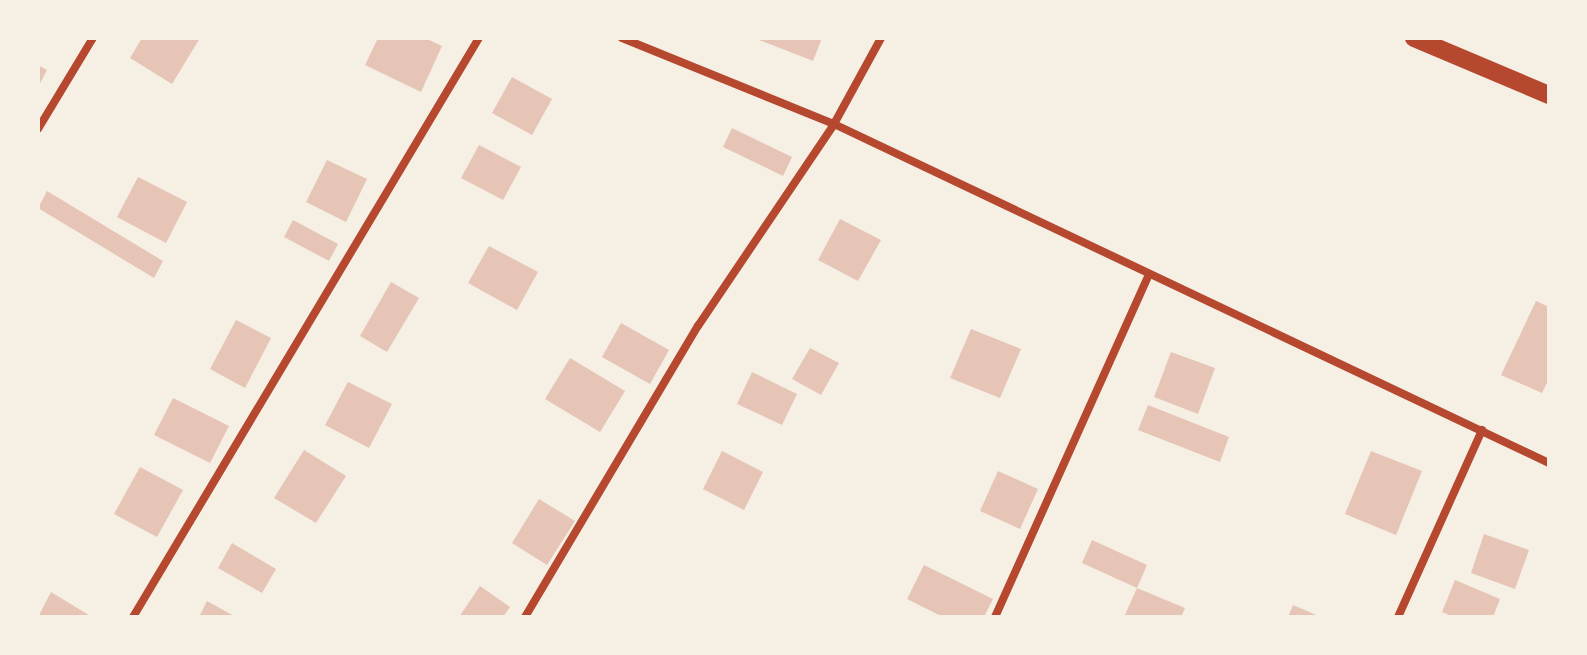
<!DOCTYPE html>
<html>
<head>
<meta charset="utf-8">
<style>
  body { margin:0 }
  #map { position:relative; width:1587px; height:655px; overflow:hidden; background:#f6efe4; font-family:"Crimson Pro",serif }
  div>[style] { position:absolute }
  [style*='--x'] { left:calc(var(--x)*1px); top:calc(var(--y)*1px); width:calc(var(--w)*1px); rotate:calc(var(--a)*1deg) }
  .building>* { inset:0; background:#e6c5b7 }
  .minor>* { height:8px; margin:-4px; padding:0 4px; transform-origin:4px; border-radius:4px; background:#b5482f }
  .primary>* { height:18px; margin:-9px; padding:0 9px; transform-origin:9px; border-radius:9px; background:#b5482f }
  span { translate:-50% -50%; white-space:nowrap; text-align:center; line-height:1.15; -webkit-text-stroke:8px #f6efe4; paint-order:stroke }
  .frame { position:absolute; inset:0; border:40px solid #f6efe4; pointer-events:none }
</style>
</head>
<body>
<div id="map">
  <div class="building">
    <div style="clip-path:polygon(142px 38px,200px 38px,172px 84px,130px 58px)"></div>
    <div style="clip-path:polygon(378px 38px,425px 38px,442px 46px,421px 92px,365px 65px)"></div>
    <div style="clip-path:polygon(754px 38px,822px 38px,813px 61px)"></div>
    <div style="clip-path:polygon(38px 65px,47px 70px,38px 87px)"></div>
    <div style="clip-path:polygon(512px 77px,552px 99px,532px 135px,492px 113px)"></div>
    <div style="clip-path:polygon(732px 128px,792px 157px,783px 176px,723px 147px)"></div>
    <div style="clip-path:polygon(479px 145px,521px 167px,503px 200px,461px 178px)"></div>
    <div style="clip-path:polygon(327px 160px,367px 179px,346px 222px,306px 202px)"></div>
    <div style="clip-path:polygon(138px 177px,187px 202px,166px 243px,117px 217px)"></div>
    <div style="clip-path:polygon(47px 191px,163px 261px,154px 278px,38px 208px)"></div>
    <div style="clip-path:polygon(840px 219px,881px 240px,858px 281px,818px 260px)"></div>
    <div style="clip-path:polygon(293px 220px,338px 244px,329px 261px,284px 237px)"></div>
    <div style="clip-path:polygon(489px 246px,538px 272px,517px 310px,468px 283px)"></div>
    <div style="clip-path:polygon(391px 282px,419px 298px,387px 352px,360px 336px)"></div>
    <div style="clip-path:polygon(1536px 301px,1549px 307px,1549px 379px,1542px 393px,1501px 375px)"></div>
    <div style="clip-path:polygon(236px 320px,271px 338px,245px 388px,210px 369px)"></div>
    <div style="clip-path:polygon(621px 323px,669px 350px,650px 384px,602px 357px)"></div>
    <div style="clip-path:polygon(971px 329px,1021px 349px,1000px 398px,950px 378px)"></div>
    <div style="clip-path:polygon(810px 348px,839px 363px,821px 395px,792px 379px)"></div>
    <div style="clip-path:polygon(1171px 352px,1215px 368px,1198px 414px,1154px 397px)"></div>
    <div style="clip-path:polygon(570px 358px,625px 391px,600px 432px,545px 399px)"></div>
    <div style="clip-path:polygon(752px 372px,797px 394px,782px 425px,737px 404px)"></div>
    <div style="clip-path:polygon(348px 382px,392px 404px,369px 448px,325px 425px)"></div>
    <div style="clip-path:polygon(173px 398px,229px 426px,210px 463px,154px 435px)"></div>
    <div style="clip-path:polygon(1148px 405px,1229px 437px,1220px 462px,1138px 430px)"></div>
    <div style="clip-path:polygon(304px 450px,346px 476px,316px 523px,274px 498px)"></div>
    <div style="clip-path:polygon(722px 451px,763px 472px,744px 510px,703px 489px)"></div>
    <div style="clip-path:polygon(1371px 451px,1422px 471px,1396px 535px,1345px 514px)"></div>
    <div style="clip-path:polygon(140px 467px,183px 490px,157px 537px,114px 514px)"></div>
    <div style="clip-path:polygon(998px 471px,1038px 489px,1020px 529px,980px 511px)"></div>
    <div style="clip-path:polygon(539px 499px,575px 521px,547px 565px,512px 543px)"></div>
    <div style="clip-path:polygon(1484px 534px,1529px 550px,1515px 589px,1471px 573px)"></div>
    <div style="clip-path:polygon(1092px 540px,1147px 565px,1137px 588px,1185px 608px,1181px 617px,1124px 617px,1137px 588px,1082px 563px)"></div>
    <div style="clip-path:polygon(232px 543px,276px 569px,262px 593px,218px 568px)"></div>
    <div style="clip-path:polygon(924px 565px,993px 599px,984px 617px,943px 617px,907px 599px)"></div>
    <div style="clip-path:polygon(1455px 580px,1500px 599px,1493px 617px,1454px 617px,1442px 612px)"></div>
    <div style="clip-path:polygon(480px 586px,510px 607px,503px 617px,459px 617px)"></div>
    <div style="clip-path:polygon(51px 592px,92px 617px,38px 617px)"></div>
    <div style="clip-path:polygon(207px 601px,236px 617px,199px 617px)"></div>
    <div style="clip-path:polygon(1293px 605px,1321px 617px,1288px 617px)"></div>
  </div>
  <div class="minor">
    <div style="--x:622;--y:38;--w:229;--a:22.1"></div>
    <div style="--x:834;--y:124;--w:791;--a:25.37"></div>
    <div style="--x:38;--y:129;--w:106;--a:-58.9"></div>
    <div style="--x:133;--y:617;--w:675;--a:-59.14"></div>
    <div style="--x:525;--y:617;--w:339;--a:-59.3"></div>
    <div style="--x:698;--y:326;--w:244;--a:-56"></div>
    <div style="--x:834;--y:124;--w:98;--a:-61.3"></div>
    <div style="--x:995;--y:617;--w:374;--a:-65.8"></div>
    <div style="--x:1398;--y:617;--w:205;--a:-65.8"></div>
  </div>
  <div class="primary">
    <div style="--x:1414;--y:38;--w:147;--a:22.9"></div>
  </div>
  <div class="frame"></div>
</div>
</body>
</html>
